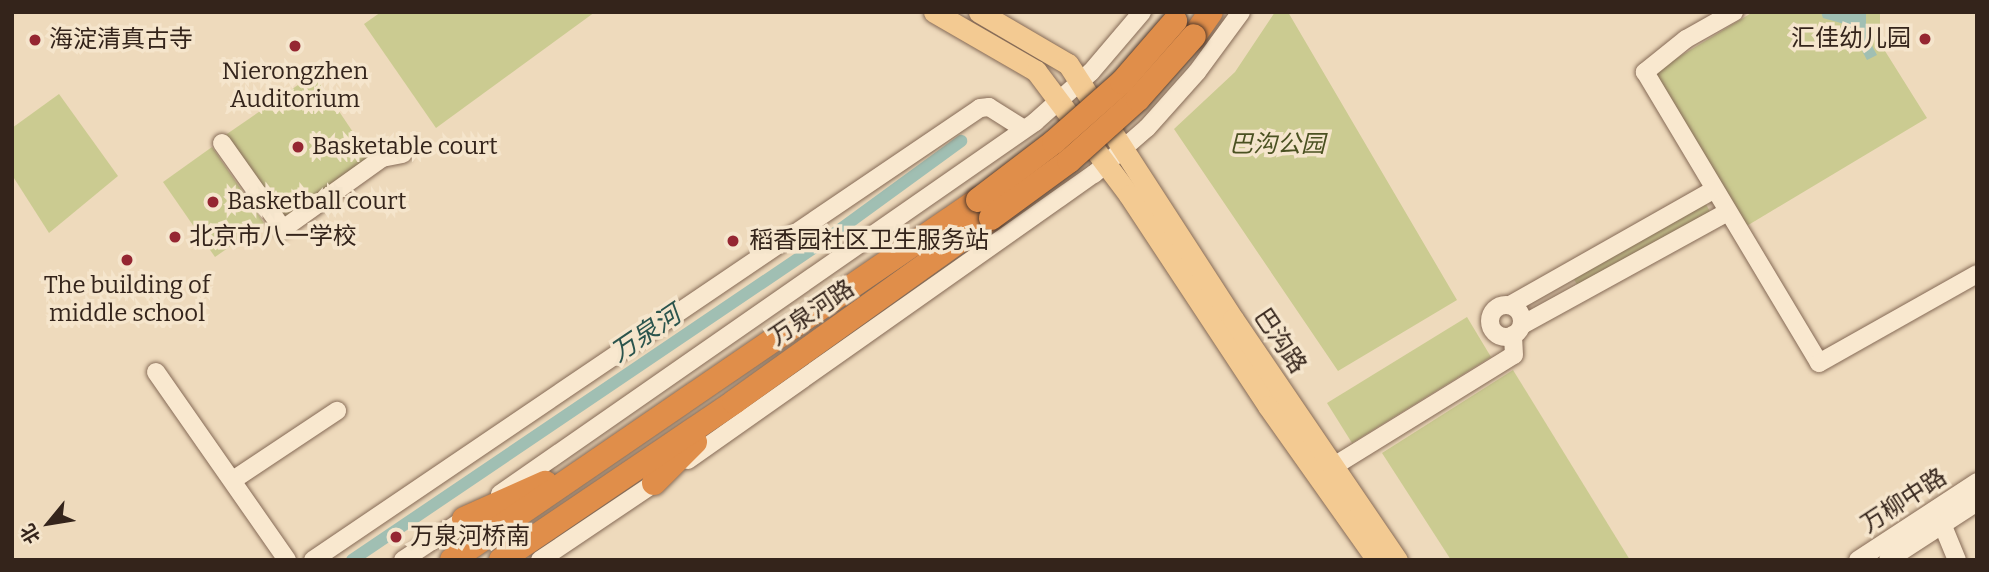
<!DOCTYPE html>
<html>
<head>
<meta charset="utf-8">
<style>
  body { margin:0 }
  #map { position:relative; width:1989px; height:572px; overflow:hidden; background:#eedabc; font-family:Bitter,"Noto Sans SC",serif }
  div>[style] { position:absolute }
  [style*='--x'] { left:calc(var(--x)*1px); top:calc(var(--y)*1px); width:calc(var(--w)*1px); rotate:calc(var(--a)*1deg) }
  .green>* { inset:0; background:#cbcb91 }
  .water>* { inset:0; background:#a0bfb3 }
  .canal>* { height:12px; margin:-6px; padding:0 6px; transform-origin:6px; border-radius:6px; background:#a0bfb3 }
  .roads { filter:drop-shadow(0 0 2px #856a56) drop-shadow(0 0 2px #856a56) }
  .minor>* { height:18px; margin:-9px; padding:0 9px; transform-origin:9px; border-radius:9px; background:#f9e8cf }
  .minor>.ring { margin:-9px; padding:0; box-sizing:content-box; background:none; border:18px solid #f9e8cf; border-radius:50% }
  .major>* { height:21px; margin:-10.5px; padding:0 10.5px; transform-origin:10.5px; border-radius:10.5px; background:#f3ca92 }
  .highway>* { height:24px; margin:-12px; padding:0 12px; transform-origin:12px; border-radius:12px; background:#e08e4a }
  .bridges { filter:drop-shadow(0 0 2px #52392b) drop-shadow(0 0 2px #52392b) }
  .highway-bridge>* { height:24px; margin:-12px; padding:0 12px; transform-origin:12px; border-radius:12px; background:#e08e4a }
  .dots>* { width:19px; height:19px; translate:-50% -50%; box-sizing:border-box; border:4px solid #f5e5cc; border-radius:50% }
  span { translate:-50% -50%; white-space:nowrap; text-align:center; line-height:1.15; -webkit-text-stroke:7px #f5e5cc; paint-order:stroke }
  .poi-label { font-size:24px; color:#34241b }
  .right { translate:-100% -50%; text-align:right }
  .left { translate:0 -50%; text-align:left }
  .park-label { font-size:24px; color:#4a5121; font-style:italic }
  .street-label { font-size:24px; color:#34241b }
  .water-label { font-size:26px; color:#2a544d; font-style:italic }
  .frame { position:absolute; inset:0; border:14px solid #34241b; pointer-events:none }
  .north { position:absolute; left:14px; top:488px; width:70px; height:70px; -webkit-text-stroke:5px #f5e5cc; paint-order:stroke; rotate:240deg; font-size:19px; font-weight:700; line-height:28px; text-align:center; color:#34241b }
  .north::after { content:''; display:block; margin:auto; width:24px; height:32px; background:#34241b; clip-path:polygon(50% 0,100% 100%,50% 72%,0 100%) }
</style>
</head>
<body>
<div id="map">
  <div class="green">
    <div style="clip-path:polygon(381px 12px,595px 12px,436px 128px,364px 24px)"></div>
    <div style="clip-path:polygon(1275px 12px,1288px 12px,1457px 300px,1338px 371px,1174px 129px,1235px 72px)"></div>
    <div style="clip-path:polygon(1753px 12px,1880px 12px,1880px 43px,1927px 118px,1745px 227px,1654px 72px)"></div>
    <div style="clip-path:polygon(314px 74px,371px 159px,282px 220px,224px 136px)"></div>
    <div style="clip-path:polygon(59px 94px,118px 176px,49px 233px,12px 175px,12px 128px)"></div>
    <div style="clip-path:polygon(212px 147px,264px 223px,215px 257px,163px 182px)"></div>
    <div style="clip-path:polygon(1704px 201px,1712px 215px,1579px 288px,1571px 274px)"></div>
    <div style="clip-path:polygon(1467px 317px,1491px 357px,1352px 443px,1327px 403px)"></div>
    <div style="clip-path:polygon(1513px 370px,1630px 560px,1451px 560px,1382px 453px)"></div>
  </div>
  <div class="water">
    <div style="clip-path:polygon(1821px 12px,1866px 12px,1866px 35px,1877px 55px,1867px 60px,1848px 25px,1823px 18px)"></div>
  </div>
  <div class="canal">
    <div style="--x:352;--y:560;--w:570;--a:-34.05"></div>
    <div style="--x:824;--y:241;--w:170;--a:-36.1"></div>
  </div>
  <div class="roads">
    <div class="minor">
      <div style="--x:1734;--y:12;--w:55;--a:150.6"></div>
      <div style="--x:1686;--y:39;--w:53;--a:141.2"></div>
      <div style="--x:1645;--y:72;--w:339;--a:59.1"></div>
      <div style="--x:1819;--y:363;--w:181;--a:-29.4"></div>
      <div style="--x:222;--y:143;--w:105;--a:54.7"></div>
      <div style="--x:283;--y:229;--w:122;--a:-35.6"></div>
      <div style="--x:382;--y:158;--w:21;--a:-11"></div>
      <div style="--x:1510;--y:305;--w:233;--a:-29.5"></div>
      <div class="ring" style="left:1490px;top:305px;width:14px;height:14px"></div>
      <div style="--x:1522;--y:325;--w:233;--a:-28.8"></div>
      <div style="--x:156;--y:372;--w:229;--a:55.1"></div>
      <div style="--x:688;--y:460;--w:497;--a:-35.2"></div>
      <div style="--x:1094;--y:174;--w:70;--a:-41"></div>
      <div style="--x:1147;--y:128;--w:75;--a:-48.2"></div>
      <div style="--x:1197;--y:72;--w:74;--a:-53.7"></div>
      <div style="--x:1334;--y:466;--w:211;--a:-31.7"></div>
      <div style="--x:1514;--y:355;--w:20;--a:-93"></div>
      <div style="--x:233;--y:480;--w:125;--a:-33.6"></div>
      <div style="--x:500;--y:494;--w:652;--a:-34.81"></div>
      <div style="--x:1035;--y:122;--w:75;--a:-41.8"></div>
      <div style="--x:1091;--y:72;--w:79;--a:-49.6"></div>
      <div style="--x:1938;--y:514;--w:50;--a:67.6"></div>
      <div style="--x:313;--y:560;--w:806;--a:-34.12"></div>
      <div style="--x:980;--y:108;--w:9;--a:-6"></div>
      <div style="--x:989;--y:107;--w:41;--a:32.2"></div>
      <div style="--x:403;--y:560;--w:83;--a:-33.7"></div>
      <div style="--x:540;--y:560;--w:147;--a:-33.9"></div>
      <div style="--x:1858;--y:560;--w:142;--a:-33.2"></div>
      <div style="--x:1888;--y:560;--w:106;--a:-33.1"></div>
    </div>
    <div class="major">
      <div style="--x:934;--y:12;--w:118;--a:30"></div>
      <div style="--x:1036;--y:71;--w:155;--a:53.1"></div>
      <div style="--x:1129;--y:195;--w:253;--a:56.6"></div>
      <div style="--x:1268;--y:406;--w:189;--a:54.7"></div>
      <div style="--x:979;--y:12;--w:103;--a:30.3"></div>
      <div style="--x:1068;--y:64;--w:304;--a:57.1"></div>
      <div style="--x:1233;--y:319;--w:292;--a:55.8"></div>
    </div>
    <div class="highway">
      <div style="--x:1194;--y:36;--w:29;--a:-55"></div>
      <div style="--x:654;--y:483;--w:58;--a:-45"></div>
      <div style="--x:464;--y:519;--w:89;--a:-24"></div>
      <div style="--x:452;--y:560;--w:637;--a:-34.39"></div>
      <div style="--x:501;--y:560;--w:282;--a:-34.1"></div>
      <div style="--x:734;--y:402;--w:316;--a:-35.6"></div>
    </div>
  </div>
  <div class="bridges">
    <div class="highway-bridge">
      <div style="--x:978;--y:200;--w:96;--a:-37.3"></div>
      <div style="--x:1054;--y:142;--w:91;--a:-41.4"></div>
      <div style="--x:1122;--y:82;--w:81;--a:-49"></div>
      <div style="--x:991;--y:218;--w:97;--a:-36.2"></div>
      <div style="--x:1069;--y:161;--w:93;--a:-41.9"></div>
      <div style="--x:1138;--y:99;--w:84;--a:-48.4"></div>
    </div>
  </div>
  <div class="dots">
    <div style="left:1925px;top:39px;background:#952632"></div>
    <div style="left:35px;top:40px;background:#952632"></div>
    <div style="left:295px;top:46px;background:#952632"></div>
    <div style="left:298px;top:147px;background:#952632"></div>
    <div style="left:213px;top:202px;background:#952632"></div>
    <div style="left:175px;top:237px;background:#952632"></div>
    <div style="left:733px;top:241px;background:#952632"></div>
    <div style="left:127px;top:260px;background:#952632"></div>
    <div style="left:396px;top:537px;background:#952632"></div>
  </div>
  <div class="poi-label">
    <span class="right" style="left:1911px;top:39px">汇佳幼儿园</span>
    <span class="left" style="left:49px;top:40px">海淀清真古寺</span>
    <span style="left:295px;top:86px">Nierongzhen<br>Auditorium</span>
    <span class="left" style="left:312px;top:147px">Basketable court</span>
    <span class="left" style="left:227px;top:202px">Basketball court</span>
    <span class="left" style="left:189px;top:237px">北京市八一学校</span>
    <span class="left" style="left:749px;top:241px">稻香园社区卫生服务站</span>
    <span style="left:127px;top:300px">The building of<br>middle school</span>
    <span class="left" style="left:410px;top:537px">万泉河桥南</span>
  </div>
  <div class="park-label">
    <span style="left:1277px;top:145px">巴沟公园</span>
  </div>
  <div class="street-label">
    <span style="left:812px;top:313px;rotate:-34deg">万泉河路</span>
    <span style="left:1280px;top:341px;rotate:56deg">巴沟路</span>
    <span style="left:1904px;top:501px;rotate:-33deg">万柳中路</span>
  </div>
  <div class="water-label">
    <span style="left:646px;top:334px;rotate:-34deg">万泉河</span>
  </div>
  <div class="frame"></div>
  <div class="north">北</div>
</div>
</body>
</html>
